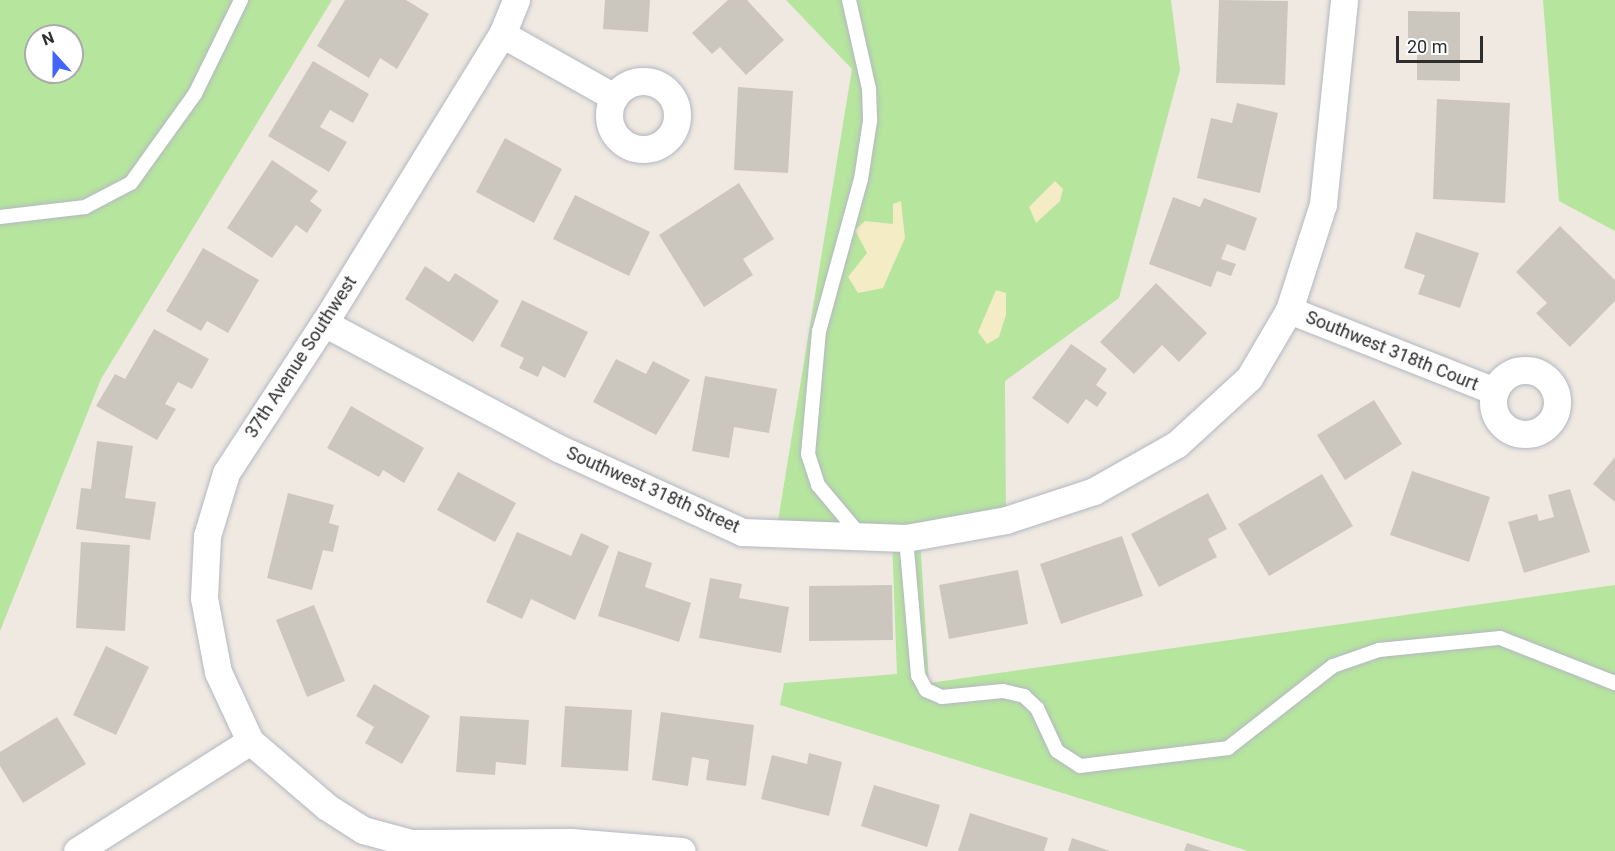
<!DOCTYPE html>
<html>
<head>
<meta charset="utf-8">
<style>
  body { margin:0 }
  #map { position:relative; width:1615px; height:851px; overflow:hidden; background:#efe9e1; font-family:Roboto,sans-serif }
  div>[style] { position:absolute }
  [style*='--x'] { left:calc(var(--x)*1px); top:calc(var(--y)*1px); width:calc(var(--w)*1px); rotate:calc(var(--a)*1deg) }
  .green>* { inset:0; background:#b6e59e }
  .sand>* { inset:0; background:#f3ecc5 }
  .building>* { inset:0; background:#cbc7bf }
  .roads { filter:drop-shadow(0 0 2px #b4b7c1) drop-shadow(0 0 2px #b4b7c1) }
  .lane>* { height:14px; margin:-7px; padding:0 7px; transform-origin:7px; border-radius:7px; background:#fff }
  .street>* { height:27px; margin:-13.5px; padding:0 13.5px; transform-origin:13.5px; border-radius:13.5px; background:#fff }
  .street>.ring { margin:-13.5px; padding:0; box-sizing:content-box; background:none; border:27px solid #fff; border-radius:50% }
  span { translate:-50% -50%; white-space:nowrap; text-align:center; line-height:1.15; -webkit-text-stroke:4.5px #fff; paint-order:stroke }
  .street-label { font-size:18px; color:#2e2e2e }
  .north { position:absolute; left:24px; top:24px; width:60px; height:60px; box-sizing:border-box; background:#fff; border:2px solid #ababab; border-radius:50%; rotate:339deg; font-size:16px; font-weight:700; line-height:24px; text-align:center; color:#2e2e2e }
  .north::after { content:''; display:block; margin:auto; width:21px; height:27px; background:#4264fb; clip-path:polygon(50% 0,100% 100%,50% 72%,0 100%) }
  .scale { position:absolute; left:1396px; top:36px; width:87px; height:27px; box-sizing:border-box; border:3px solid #2e2e2e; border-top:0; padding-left:8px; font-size:18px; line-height:21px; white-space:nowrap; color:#2e2e2e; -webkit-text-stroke:4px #fff; paint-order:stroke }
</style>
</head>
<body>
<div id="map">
  <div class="green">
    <div style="clip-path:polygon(evenodd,0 0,332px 0,101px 379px,0 631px,0 0,36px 36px,72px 36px,72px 72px,36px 72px,36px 36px)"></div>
    <div style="clip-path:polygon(786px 0,1171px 0,1180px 70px,1119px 298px,1005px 381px,1006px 520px,920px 538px,929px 683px,1615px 585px,1615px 851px,1248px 851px,780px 705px,784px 683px,897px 674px,892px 539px,776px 533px,852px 69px)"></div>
    <div style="clip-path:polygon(1543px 0,1615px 0,1615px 231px,1559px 201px)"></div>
  </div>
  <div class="sand">
    <div style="clip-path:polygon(1055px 181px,1063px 189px,1060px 201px,1036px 223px,1029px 207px)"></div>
    <div style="clip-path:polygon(901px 201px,905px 238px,883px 288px,858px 293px,848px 277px,867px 253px,855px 230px,865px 221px,893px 224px,893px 204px)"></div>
    <div style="clip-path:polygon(996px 290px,1006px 293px,1006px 315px,999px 337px,987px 344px,978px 332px)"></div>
  </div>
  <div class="building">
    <div style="clip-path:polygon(345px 0,406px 0,429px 14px,397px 69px,380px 58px,369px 78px,317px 46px)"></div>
    <div style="clip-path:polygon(605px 0,650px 0,648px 32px,603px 29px)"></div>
    <div style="clip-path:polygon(728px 0,747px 0,784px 40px,746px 75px,720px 47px,712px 54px,692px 33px)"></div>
    <div style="clip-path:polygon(1219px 0,1288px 1px,1285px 85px,1216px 83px)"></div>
    <div style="clip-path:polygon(1408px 11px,1460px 12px,1460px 81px,1417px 80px,1417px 39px,1408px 38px)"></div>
    <div style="clip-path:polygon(313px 61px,369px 94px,353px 123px,330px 110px,320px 127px,347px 142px,329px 172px,268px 136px)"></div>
    <div style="clip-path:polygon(738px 87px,793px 91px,788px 173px,734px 170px)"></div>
    <div style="clip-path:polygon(1437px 99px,1510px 103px,1505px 203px,1433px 199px)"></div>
    <div style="clip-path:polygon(1237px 103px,1278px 113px,1260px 193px,1197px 178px,1211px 118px,1232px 123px)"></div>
    <div style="clip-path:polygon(505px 138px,562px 169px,534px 223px,476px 192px)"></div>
    <div style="clip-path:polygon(272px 160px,318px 191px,310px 201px,322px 210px,307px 233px,296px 225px,272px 258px,227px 228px)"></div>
    <div style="clip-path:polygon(739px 183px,774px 239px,743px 259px,753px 275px,704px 307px,659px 235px)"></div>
    <div style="clip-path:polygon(575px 195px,650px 232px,629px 276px,553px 239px)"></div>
    <div style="clip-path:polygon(1173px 197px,1200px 207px,1204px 198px,1257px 218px,1245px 251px,1227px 244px,1221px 259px,1236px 264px,1231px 276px,1217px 271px,1211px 287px,1149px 264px)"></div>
    <div style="clip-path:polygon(1560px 226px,1615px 280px,1615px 301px,1570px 347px,1536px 313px,1547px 303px,1516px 272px)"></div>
    <div style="clip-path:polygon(1416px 232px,1479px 253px,1460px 308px,1418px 294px,1425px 275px,1404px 268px)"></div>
    <div style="clip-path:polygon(203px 248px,259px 280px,228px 333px,207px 321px,201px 331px,166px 311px)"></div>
    <div style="clip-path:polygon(425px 266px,449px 282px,455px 273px,499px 301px,473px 342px,405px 299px)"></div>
    <div style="clip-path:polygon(1156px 283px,1207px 333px,1179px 362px,1162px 345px,1134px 374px,1100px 342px)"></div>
    <div style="clip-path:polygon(522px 300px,588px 332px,565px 378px,543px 366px,538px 377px,519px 368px,524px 358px,500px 346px)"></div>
    <div style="clip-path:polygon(154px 329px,209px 359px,192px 389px,178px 382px,165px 404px,176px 409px,157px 440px,96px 406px,115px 374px,125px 379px)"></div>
    <div style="clip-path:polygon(1071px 344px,1107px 369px,1096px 385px,1107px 393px,1097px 407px,1086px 399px,1068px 424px,1032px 398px)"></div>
    <div style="clip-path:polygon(616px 359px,646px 374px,653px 361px,690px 380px,656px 435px,593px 402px)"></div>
    <div style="clip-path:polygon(705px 376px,777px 389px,769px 433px,734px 427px,729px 458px,692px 451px)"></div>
    <div style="clip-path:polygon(1374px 400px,1402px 444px,1345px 480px,1317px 435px)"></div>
    <div style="clip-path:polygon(351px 406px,424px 448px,404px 483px,383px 470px,379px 477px,327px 448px)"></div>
    <div style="clip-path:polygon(97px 441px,133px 446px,125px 498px,156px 502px,150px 540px,76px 529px,81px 488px,91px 489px)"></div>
    <div style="clip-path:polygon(1615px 457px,1615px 502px,1593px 484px)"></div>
    <div style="clip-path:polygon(1412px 471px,1490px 497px,1469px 562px,1390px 535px)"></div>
    <div style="clip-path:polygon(458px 472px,516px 503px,495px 542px,437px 510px)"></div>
    <div style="clip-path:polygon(1322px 474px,1353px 526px,1269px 576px,1238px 524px)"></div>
    <div style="clip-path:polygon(1570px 489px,1590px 552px,1524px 573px,1508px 522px,1537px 514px,1539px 521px,1554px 517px,1548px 495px)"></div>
    <div style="clip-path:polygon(288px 493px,334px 505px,329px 523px,339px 526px,333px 552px,323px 550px,312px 590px,267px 578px)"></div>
    <div style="clip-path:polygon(1208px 493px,1227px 529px,1208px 539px,1217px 557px,1159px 587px,1131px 534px)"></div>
    <div style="clip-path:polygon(517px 532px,571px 556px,581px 533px,609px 546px,575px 620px,531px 599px,522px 619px,486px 602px)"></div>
    <div style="clip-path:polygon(1122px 536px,1143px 596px,1061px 624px,1040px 564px)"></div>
    <div style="clip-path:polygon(81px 542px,130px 545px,125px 631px,76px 628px)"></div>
    <div style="clip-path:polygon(618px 551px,652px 563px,645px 587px,691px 603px,679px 642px,598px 616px)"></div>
    <div style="clip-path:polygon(1018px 570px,1028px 624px,949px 639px,939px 585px)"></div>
    <div style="clip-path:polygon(710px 578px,742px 584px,739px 598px,789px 607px,781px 653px,699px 638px)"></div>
    <div style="clip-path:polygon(892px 585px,893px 640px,809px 641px,809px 586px)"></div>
    <div style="clip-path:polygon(314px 605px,345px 681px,307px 697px,276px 620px)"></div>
    <div style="clip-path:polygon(106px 646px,149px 667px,116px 735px,73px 715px)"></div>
    <div style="clip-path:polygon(374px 684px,430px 716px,402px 764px,365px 743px,374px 727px,356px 716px)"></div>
    <div style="clip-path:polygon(565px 706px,632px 710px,628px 771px,561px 767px)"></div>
    <div style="clip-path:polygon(661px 712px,754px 725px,746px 786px,706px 780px,709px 760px,692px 757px,688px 786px,652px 780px)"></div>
    <div style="clip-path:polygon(460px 716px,529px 720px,526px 765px,496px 762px,495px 775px,456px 772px)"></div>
    <div style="clip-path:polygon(57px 717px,86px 764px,23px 803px,0 766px,0 752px)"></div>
    <div style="clip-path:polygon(809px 753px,842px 762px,829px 816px,761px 799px,772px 755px,807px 764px)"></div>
    <div style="clip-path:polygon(874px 785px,940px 805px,927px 847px,861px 826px)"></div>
    <div style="clip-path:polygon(970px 813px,1048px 838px,1044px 851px,958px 851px)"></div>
    <div style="clip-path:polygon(1072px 838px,1110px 851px,1068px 851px)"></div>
    <div style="clip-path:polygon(1187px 843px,1211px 851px,1184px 851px)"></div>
  </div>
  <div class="roads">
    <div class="lane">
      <div style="--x:849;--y:0;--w:91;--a:77.3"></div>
      <div style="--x:869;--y:89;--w:32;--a:88"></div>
      <div style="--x:870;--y:121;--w:59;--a:98.8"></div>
      <div style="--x:861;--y:179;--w:158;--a:105.4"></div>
      <div style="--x:819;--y:331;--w:123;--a:95.1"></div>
      <div style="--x:808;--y:454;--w:33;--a:72"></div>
      <div style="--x:818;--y:485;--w:65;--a:50"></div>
      <div style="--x:0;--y:217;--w:86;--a:-6.7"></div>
      <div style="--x:85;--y:207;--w:52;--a:-27.6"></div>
      <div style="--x:131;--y:183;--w:110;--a:-54.3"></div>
      <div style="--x:195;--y:94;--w:105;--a:-63.9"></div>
      <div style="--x:906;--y:538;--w:138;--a:85"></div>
      <div style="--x:918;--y:675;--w:17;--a:62"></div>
      <div style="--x:926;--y:690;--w:17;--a:24"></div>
      <div style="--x:942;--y:697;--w:61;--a:-5.6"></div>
      <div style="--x:1003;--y:691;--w:22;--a:13"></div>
      <div style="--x:1024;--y:696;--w:18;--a:43"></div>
      <div style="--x:1037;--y:708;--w:47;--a:65.1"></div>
      <div style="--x:1057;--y:751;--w:27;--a:33"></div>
      <div style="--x:1080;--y:766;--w:149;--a:-6.9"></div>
      <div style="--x:1228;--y:748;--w:133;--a:-38"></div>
      <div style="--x:1333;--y:666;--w:49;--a:-19.2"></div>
      <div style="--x:1379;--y:650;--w:122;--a:-5.7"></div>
      <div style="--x:1500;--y:638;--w:123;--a:21.4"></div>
    </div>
    <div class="street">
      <div style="--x:516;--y:0;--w:37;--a:112"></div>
      <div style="--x:502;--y:34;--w:339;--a:121.6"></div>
      <div style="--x:324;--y:323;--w:179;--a:123.2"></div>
      <div style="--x:226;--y:473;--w:66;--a:106.8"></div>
      <div style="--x:207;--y:536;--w:62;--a:92.8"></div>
      <div style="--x:204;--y:598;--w:75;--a:79.3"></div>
      <div style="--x:218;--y:672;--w:76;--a:65.1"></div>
      <div style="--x:250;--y:741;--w:101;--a:40.6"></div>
      <div style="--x:327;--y:807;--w:43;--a:32.6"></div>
      <div style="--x:363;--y:830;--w:50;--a:15.2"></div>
      <div style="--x:411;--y:843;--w:160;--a:-0.4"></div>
      <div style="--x:571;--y:842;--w:111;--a:4.6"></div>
      <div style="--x:502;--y:34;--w:129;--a:29.4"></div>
      <div class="ring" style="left:609px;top:81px;width:41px;height:41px"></div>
      <div style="--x:1289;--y:310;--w:221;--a:21.5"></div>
      <div style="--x:324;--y:323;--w:265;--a:28.1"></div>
      <div style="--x:558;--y:448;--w:202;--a:24.5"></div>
      <div style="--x:742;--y:532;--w:164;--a:2.1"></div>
      <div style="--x:906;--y:538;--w:102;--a:-10.2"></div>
      <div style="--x:1006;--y:520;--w:93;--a:-18.2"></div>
      <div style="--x:1094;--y:491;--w:95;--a:-29.5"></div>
      <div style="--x:1177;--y:444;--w:98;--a:-42.5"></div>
      <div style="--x:1249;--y:378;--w:79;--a:-59.5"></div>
      <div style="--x:1289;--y:310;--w:111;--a:-72.2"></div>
      <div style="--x:1323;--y:204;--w:205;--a:-84.1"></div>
      <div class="ring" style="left:1493px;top:370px;width:37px;height:37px"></div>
      <div style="--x:77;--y:851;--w:205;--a:-32.4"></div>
    </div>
  </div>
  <div class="street-label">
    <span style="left:1392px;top:351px;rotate:22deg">Southwest 318th Court</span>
    <span style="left:301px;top:357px;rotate:-57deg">37th Avenue Southwest</span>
    <span style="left:653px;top:490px;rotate:24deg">Southwest 318th Street</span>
  </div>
  <div class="north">N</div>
  <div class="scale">20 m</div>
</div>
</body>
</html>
